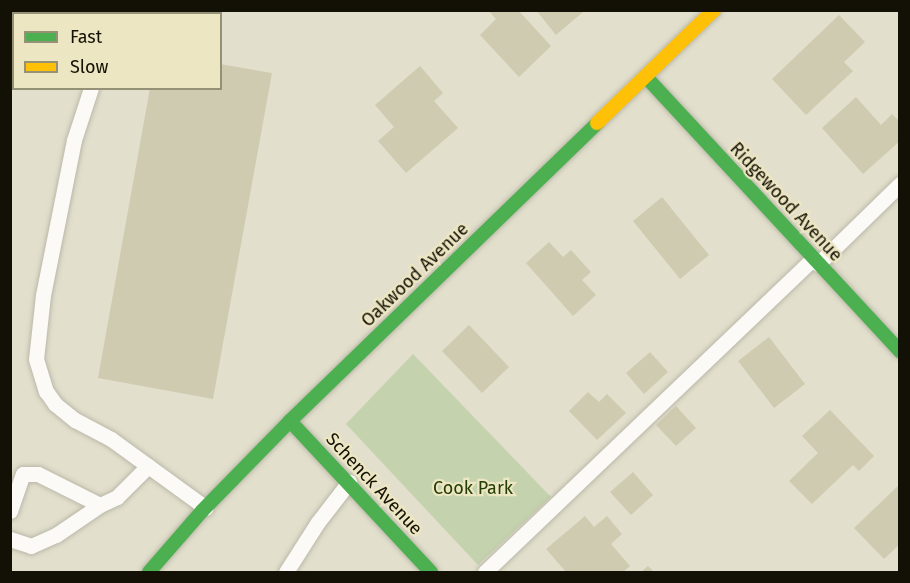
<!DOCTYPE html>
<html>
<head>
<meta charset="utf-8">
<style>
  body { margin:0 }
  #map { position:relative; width:910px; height:583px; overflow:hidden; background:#e2dfcc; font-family:"Fira Sans",sans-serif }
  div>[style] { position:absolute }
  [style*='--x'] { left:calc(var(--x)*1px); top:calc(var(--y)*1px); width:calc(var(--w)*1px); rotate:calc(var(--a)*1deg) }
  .green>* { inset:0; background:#c4d2ad }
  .building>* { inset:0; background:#cfcbb0 }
  .roads { filter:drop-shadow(0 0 2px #bbb8a9) drop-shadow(0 0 2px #bbb8a9) }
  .lane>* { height:15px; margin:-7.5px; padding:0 7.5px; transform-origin:7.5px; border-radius:7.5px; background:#fbfaf7 }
  .fast>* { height:14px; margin:-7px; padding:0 7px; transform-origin:7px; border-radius:7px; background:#4caf50 }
  .slow>* { height:14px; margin:-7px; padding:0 7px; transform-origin:7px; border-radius:7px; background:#ffc107 }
  span { translate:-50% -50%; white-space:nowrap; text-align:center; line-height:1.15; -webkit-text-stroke:4.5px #ece6c2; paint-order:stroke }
  .street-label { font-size:18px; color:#131105 }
  .park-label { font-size:18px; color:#243e03 }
  .frame { position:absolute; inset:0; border:12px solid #131105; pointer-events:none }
  .legend { position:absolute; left:12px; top:12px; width:210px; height:78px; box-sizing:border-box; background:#ece6c2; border:2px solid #959176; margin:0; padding:8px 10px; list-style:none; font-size:18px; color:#131105 }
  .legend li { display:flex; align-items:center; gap:12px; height:30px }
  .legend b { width:30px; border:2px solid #959176 }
</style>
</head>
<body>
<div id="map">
  <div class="green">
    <div style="clip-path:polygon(413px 354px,551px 497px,478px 565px,346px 424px)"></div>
  </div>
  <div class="building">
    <div style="clip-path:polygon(488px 10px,518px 10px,551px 46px,519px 77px,480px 35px,496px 19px)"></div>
    <div style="clip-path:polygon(536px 10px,582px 10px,583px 12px,556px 35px)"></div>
    <div style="clip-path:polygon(839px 15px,865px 42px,844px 62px,853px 71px,806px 115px,772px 79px)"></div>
    <div style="clip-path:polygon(220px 64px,272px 73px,213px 399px,98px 378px,150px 88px,220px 88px)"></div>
    <div style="clip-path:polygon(420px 66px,443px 93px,434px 101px,458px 128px,406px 173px,378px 141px,394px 127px,375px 105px)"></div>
    <div style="clip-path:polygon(856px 97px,881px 125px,892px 114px,900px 122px,900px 141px,863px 174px,822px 128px)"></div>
    <div style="clip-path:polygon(662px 197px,709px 255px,680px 279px,633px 221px)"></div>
    <div style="clip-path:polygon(549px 242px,563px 257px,571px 250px,591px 272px,582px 280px,596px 295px,573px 316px,526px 263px)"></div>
    <div style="clip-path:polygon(469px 325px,509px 367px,482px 393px,442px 351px)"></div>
    <div style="clip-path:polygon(769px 337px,805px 384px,774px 408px,738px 361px)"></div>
    <div style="clip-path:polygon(650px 352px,668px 372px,644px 394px,626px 373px)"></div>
    <div style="clip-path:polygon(588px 392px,599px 402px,607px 394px,626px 413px,597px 440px,569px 411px)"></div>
    <div style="clip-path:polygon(676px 406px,696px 428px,676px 446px,656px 425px)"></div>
    <div style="clip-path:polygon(830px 410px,874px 456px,859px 471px,853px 465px,812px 504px,789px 481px,818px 453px,802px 436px)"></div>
    <div style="clip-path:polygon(633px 472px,653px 495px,631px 515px,610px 492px)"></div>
    <div style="clip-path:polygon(900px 484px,900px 544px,884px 559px,854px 528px)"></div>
    <div style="clip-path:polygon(585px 516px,594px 527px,607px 516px,622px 534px,611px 544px,630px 566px,623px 572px,566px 572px,546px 549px)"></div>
    <div style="clip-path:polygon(648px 566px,654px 572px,641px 572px)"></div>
  </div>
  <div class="roads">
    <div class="lane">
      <div style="--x:124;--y:14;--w:4;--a:-63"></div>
      <div style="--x:91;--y:88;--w:55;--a:108.1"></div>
      <div style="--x:74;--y:140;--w:158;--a:101.3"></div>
      <div style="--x:43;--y:295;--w:64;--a:96.2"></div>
      <div style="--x:36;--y:359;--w:34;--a:73"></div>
      <div style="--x:46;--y:391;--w:16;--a:55"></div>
      <div style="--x:55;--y:404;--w:26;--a:39"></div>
      <div style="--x:75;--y:420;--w:41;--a:27.8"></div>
      <div style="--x:111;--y:439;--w:117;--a:36"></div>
      <div style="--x:818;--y:264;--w:115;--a:-44.3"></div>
      <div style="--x:10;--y:511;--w:39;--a:-71"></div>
      <div style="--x:23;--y:474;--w:15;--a:0"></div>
      <div style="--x:38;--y:474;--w:69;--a:26.6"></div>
      <div style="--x:10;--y:539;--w:22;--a:18"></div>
      <div style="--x:31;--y:546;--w:27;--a:-24"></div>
      <div style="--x:56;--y:535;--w:53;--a:-34.3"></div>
      <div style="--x:100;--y:505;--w:19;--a:-25"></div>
      <div style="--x:117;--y:497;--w:44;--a:-45"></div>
      <div style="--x:286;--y:572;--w:59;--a:-57.4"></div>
      <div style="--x:318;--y:522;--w:51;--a:-52.2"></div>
      <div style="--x:485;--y:572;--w:453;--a:-43.7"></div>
    </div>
    <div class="fast">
      <div style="--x:23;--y:10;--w:4;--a:90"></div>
      <div style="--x:10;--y:66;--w:14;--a:-73"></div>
      <div style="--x:646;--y:77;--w:374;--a:47.2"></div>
      <div style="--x:290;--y:421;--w:207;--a:47"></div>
      <div style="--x:149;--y:572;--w:81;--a:-49"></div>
      <div style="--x:202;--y:511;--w:126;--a:-45.6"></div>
      <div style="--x:290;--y:421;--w:428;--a:-44.1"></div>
    </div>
    <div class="slow">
      <div style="--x:597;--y:123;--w:163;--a:-44"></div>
    </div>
  </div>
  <div class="street-label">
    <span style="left:786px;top:202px;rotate:47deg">Ridgewood Avenue</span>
    <span style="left:415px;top:275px;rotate:-44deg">Oakwood Avenue</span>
    <span style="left:374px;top:484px;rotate:47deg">Schenck Avenue</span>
  </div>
  <div class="park-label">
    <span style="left:473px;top:488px">Cook Park</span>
  </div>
  <div class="frame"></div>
  <ul class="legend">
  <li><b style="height:8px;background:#4caf50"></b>Fast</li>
  <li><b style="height:8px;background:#ffc107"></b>Slow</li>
  </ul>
</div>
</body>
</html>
